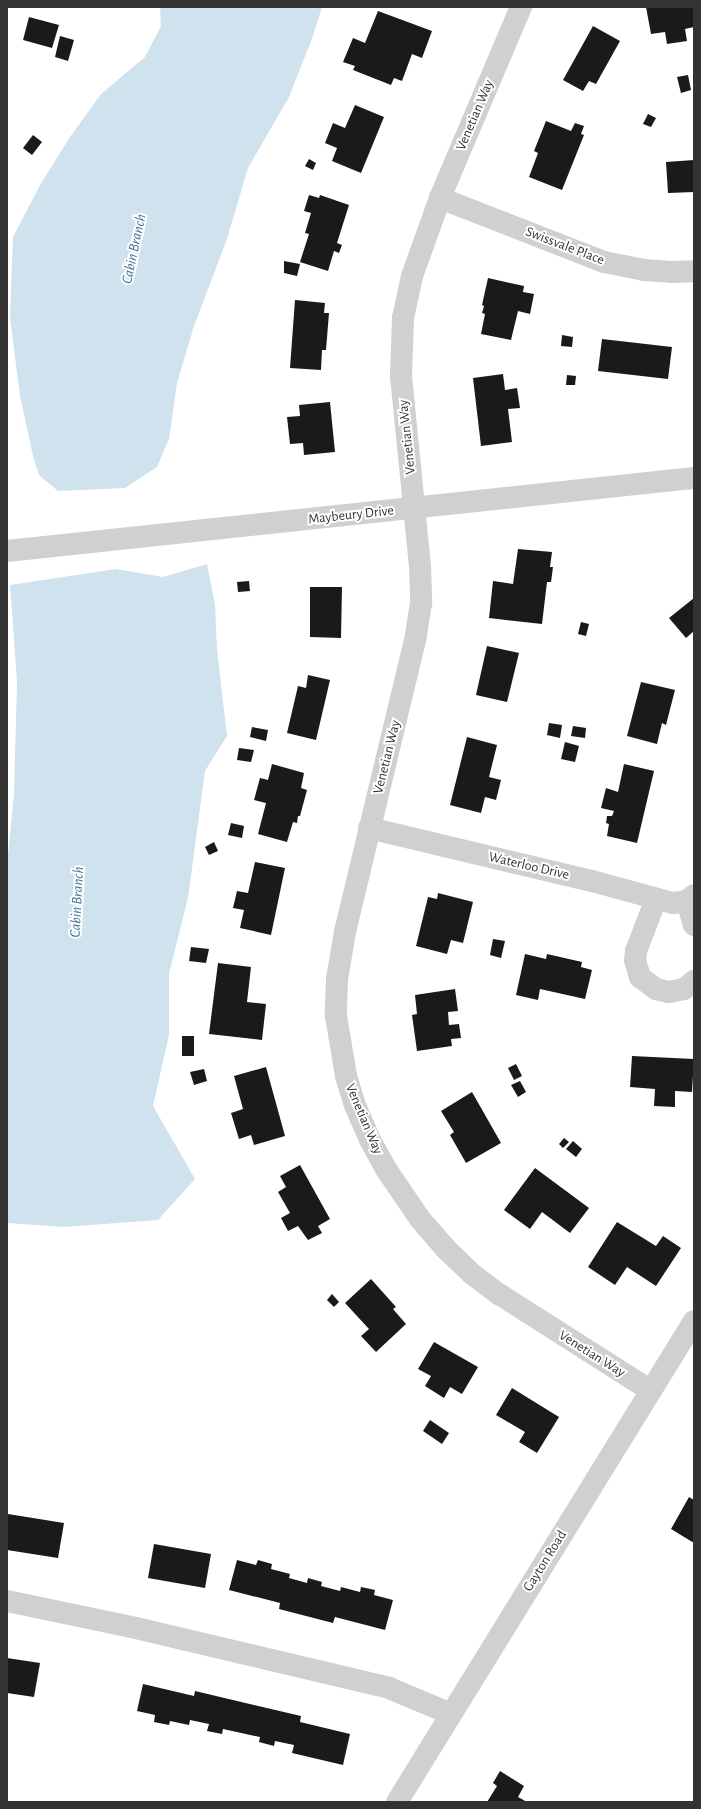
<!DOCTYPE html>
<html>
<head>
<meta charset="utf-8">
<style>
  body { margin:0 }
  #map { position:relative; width:701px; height:1809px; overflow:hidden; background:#fff; font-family:"Alegreya Sans",sans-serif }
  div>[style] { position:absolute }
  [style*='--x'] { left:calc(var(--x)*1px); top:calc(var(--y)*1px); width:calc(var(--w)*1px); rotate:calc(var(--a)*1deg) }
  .water>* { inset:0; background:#cfe2ee }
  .building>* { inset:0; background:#1a1a1a }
  .minor>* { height:22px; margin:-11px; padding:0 11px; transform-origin:11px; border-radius:11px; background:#d0d0d0 }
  span { translate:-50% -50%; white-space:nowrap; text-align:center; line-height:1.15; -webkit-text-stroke:4px #fff; paint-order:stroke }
  .street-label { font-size:14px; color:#333 }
  .water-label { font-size:15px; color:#3f7597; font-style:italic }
  .frame { position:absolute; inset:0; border:8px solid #333; pointer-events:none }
</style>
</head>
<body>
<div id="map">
  <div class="water">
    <div style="clip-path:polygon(160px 7px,322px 7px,313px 36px,289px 97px,248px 168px,227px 239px,194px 326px,177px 383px,169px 439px,157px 467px,125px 488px,58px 491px,39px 475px,33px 456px,20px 396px,10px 317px,13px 237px,40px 185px,70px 137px,101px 94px,145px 57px,161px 26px)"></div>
    <div style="clip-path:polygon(207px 564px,215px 605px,217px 649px,227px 736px,205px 771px,188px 898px,169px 974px,169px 1035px,153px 1106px,195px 1179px,158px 1220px,63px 1227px,7px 1223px,7px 865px,14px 793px,17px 682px,10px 585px,116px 569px,163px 577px)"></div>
  </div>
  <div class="building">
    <div style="clip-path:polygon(646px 7px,694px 7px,694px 27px,685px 29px,687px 41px,667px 44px,665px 32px,651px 34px)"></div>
    <div style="clip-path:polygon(378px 11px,432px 31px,422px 58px,412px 54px,402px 81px,394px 78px,391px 85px,353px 70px,355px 66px,343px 62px,353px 38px,365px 43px)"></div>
    <div style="clip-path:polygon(29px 17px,59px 25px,52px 48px,23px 40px)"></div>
    <div style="clip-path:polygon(593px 26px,620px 41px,596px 84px,589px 81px,583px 91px,563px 80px)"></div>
    <div style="clip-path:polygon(60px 36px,74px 40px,68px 61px,55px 57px)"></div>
    <div style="clip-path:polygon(688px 75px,691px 90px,681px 93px,677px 77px)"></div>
    <div style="clip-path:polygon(355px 105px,384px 117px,361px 173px,332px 161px,337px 148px,325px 143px,333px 123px,345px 128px)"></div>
    <div style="clip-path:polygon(648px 114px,656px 118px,651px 127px,643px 124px)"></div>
    <div style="clip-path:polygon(546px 121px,571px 131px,575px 123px,584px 126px,581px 134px,584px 135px,562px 190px,529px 177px,538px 153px,534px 151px)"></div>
    <div style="clip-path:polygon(33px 135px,42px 142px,32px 155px,23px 148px)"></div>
    <div style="clip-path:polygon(309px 159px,316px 163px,313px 170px,305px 166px)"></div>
    <div style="clip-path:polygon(694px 160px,694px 192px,668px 193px,666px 162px)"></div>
    <div style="clip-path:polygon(309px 195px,319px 198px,320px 195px,349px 205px,337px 243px,342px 245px,339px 253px,334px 251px,328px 271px,300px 262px,309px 234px,305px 233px,311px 213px,304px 211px)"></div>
    <div style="clip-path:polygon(284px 261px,300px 264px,297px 276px,284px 273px)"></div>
    <div style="clip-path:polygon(488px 278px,524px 286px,523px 292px,534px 294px,530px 314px,518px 311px,511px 340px,481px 334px,485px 314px,482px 313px,484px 306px,482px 305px)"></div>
    <div style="clip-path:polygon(295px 300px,325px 303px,324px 313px,329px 313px,326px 350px,322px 350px,321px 370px,290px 368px)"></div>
    <div style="clip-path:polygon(562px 335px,573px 337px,572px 347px,561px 346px)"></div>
    <div style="clip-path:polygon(602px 339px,672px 347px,668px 379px,598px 371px)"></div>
    <div style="clip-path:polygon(503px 374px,505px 390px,517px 388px,520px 408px,508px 409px,512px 442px,481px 446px,473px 378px)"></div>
    <div style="clip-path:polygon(567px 375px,576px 376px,575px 385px,566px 385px)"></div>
    <div style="clip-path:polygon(330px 402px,335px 452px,304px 455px,303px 443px,290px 444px,287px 417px,300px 416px,299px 405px)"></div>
    <div style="clip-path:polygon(518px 549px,552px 552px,550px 567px,553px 567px,551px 582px,547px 582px,542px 624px,489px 618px,493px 581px,513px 584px)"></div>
    <div style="clip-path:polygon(249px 581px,250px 591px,238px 592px,237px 582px)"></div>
    <div style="clip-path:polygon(310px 587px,342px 587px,341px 638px,310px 637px)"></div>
    <div style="clip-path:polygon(694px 598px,694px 631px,686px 638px,669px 618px)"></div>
    <div style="clip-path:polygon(581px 622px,589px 624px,586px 636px,578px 634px)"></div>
    <div style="clip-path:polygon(487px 646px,519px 653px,507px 702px,476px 695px)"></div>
    <div style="clip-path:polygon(308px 675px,330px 680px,316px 740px,287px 733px,298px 686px,306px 688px)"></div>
    <div style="clip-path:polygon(641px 682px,675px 690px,666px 725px,662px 723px,657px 744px,627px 736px)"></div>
    <div style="clip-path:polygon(549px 723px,562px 725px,560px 738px,547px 735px)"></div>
    <div style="clip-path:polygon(573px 726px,586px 728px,585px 738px,571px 736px)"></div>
    <div style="clip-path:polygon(252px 727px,268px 730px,266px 741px,250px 737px)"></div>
    <div style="clip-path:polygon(467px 737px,497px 745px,489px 777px,501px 780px,496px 800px,485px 797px,481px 813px,450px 805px)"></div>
    <div style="clip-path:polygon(565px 742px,579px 746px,575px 762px,561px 759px)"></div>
    <div style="clip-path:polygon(239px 748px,254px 750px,251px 762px,237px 760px)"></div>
    <div style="clip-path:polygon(272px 764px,304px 773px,301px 788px,307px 790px,300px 816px,298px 816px,297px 823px,293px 822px,287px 842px,258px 834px,266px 803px,254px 800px,260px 778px,268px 780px)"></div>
    <div style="clip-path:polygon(624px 764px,654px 771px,637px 843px,607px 836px,609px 824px,606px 823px,607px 816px,612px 816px,614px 811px,601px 808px,606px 788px,618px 792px)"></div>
    <div style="clip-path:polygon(231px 823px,244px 826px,242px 838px,228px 835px)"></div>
    <div style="clip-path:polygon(214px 842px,218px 851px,209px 855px,205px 847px)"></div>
    <div style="clip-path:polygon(255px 862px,285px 868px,271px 935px,240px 928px,244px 910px,233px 908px,237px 891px,248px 893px)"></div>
    <div style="clip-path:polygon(438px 893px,473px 902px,463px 943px,451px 940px,447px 954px,416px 946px,428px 897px,437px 899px)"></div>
    <div style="clip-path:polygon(493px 939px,505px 941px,501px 958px,490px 955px)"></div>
    <div style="clip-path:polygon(191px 947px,209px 949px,206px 963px,189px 961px)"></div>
    <div style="clip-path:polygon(525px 954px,546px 959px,547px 954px,582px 962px,581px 967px,592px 970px,585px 999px,540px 989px,538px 1000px,516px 995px)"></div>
    <div style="clip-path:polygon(218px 963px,251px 967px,247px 1002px,266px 1004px,262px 1040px,209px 1034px)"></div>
    <div style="clip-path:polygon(455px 989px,458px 1011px,448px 1012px,449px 1025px,459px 1024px,461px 1038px,451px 1039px,452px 1046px,417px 1051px,412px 1015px,417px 1014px,415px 995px)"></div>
    <div style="clip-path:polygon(182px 1036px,194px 1036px,194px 1056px,182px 1056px)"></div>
    <div style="clip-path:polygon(632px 1056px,694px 1059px,692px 1092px,675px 1091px,675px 1107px,654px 1106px,655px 1089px,630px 1087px)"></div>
    <div style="clip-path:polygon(516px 1064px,522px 1076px,514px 1080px,508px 1068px)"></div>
    <div style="clip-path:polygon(266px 1067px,285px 1136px,254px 1145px,251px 1135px,239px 1139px,231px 1113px,243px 1109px,234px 1076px)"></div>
    <div style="clip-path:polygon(204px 1069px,207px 1081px,194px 1085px,190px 1072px)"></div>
    <div style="clip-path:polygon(520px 1081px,526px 1092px,518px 1097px,511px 1085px)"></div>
    <div style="clip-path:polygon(472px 1092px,501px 1143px,466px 1163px,450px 1135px,454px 1132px,441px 1111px)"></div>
    <div style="clip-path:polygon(564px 1138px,569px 1142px,563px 1148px,559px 1144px)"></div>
    <div style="clip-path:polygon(573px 1141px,582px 1149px,576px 1157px,566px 1149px)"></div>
    <div style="clip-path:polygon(300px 1165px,330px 1219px,318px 1226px,322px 1233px,308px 1240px,298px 1226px,288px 1231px,281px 1218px,290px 1213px,278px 1192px,286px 1187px,280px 1176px)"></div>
    <div style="clip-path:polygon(535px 1168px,589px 1208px,570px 1233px,542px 1212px,530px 1229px,504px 1210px)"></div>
    <div style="clip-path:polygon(617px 1222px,656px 1246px,663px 1236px,681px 1248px,656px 1286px,627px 1267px,615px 1285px,588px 1267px)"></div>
    <div style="clip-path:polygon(371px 1279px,396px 1307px,393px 1309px,406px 1324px,376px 1352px,361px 1336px,369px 1329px,345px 1303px)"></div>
    <div style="clip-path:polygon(332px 1294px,339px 1302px,334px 1307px,327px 1300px)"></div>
    <div style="clip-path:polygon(434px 1342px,478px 1367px,462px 1394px,450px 1387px,444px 1398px,425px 1386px,431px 1376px,418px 1369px)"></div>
    <div style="clip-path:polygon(512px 1388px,559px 1417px,537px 1453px,519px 1442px,525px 1432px,496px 1415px)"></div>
    <div style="clip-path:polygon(430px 1420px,449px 1433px,442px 1444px,423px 1431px)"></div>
    <div style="clip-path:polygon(689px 1497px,694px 1500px,694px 1543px,671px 1529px)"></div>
    <div style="clip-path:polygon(8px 1514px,64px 1523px,58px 1558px,7px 1550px)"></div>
    <div style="clip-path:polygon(154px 1544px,211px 1554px,205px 1588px,148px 1578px)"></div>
    <div style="clip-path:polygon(237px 1560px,256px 1565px,258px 1560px,272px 1564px,271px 1569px,290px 1574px,289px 1578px,307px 1583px,308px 1578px,322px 1582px,321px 1586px,340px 1591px,341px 1587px,360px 1592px,361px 1587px,375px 1590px,374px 1595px,393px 1600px,385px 1630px,335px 1617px,333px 1623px,279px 1609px,280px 1603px,229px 1590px)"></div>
    <div style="clip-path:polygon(7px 1658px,40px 1663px,34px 1697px,7px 1693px)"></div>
    <div style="clip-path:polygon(143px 1684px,194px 1696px,195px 1691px,301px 1716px,300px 1722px,350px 1734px,343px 1765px,292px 1753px,294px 1745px,275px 1741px,274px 1746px,259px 1742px,260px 1737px,223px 1729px,222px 1734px,207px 1731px,209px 1724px,190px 1720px,189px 1725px,170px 1721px,169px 1725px,154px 1722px,155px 1715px,137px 1711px)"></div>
    <div style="clip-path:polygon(500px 1771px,524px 1786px,518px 1797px,527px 1802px,487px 1802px,497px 1786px,493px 1783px)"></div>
  </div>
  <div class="minor">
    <div style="--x:521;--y:7;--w:207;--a:113"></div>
    <div style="--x:440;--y:198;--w:83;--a:109.7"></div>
    <div style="--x:412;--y:276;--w:43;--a:102.1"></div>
    <div style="--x:403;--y:318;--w:58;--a:92"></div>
    <div style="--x:401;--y:376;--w:191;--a:84.3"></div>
    <div style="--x:420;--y:566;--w:37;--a:88"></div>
    <div style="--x:421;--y:603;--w:33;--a:99"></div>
    <div style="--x:416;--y:636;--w:304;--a:103.5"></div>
    <div style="--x:345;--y:932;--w:48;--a:99.7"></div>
    <div style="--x:337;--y:979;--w:37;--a:92"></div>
    <div style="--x:336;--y:1016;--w:61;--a:80.5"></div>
    <div style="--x:346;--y:1076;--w:28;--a:73"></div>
    <div style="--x:354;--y:1103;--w:40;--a:66.6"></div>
    <div style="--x:370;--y:1140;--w:33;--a:61"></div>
    <div style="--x:386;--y:1169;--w:60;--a:55.8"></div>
    <div style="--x:420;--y:1219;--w:38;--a:49"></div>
    <div style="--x:445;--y:1248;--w:37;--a:44"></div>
    <div style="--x:472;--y:1274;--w:34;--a:37"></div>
    <div style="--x:499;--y:1294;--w:180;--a:32.5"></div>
    <div style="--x:440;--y:198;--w:176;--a:21.3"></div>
    <div style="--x:604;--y:262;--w:41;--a:11.3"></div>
    <div style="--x:644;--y:270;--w:27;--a:4"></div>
    <div style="--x:671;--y:272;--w:23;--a:-2"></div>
    <div style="--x:7;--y:551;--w:691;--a:-6.07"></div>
    <div style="--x:369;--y:828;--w:229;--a:13.4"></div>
    <div style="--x:592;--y:881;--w:84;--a:15.2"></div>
    <div style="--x:673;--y:903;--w:14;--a:-8"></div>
    <div style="--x:687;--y:901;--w:9;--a:-41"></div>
    <div style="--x:656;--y:899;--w:56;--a:111"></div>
    <div style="--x:636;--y:951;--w:9;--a:96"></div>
    <div style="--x:635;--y:960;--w:18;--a:74"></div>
    <div style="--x:640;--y:977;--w:20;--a:37"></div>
    <div style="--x:656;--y:989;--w:13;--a:13"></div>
    <div style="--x:669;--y:992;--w:15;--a:-11"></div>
    <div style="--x:684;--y:989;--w:13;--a:-39"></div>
    <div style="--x:687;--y:901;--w:25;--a:74"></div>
    <div style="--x:7;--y:1601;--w:132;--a:11.8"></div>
    <div style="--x:136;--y:1628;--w:260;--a:13.3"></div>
    <div style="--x:389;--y:1688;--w:67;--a:22.8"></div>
    <div style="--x:397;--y:1802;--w:565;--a:-58.31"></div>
  </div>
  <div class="street-label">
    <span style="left:475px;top:115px;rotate:-67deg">Venetian Way</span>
    <span style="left:565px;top:246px;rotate:21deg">Swissvale Place</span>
    <span style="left:407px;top:437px;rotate:-96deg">Venetian Way</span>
    <span style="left:351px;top:515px;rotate:-6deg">Maybeury Drive</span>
    <span style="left:387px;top:757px;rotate:-76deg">Venetian Way</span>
    <span style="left:529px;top:866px;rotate:13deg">Waterloo Drive</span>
    <span style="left:364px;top:1119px;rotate:67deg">Venetian Way</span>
    <span style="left:592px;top:1354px;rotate:32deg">Venetian Way</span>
    <span style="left:545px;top:1561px;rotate:-58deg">Gayton Road</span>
  </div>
  <div class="water-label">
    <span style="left:134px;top:249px;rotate:-78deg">Cabin Branch</span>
    <span style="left:77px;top:902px;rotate:-87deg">Cabin Branch</span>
  </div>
  <div class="frame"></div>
</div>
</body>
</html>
